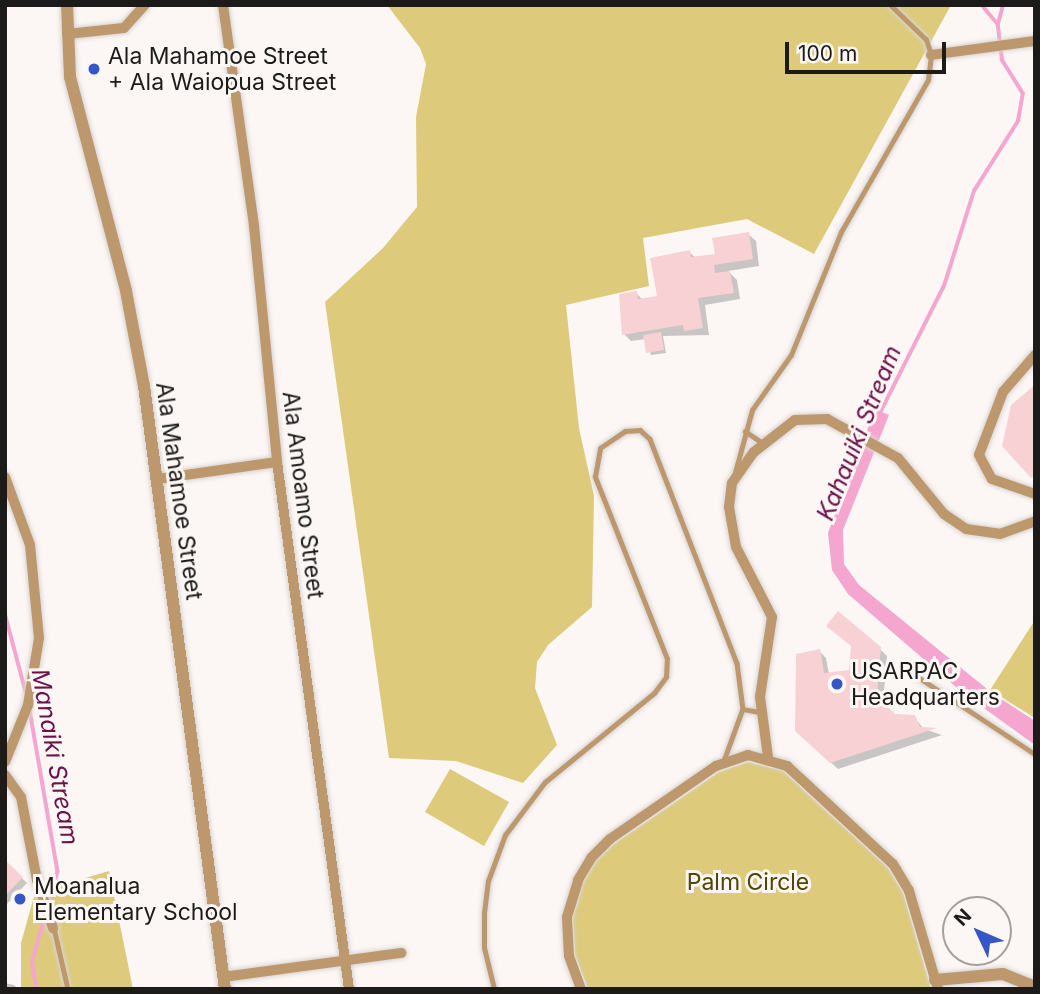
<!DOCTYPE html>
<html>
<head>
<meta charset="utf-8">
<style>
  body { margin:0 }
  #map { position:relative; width:1040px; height:994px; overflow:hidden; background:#fcf7f5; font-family:Inter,sans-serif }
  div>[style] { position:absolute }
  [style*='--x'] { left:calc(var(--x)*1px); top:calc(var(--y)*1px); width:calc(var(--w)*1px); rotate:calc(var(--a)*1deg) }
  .green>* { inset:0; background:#ddca7a }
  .water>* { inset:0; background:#f5a6ce }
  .shadow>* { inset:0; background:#0003 }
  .stream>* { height:3.5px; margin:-1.75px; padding:0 1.75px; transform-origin:1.75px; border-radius:1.75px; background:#f5a6ce }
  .building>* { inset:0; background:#f7d1d3 }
  .roads { filter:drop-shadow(0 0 2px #d8d4d2) drop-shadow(0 0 2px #d8d4d2) }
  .service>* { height:4.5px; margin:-2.25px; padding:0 2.25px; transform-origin:2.25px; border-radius:2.25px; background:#be986d }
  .minor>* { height:10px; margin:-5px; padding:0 5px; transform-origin:5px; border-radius:5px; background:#be986d }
  .tertiary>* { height:12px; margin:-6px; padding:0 6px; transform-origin:6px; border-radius:6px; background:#be986d }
  .dots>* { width:19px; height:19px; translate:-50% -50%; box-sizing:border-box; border:4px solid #fcf7f5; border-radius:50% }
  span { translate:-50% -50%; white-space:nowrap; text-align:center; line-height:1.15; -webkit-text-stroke:6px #fcf7f5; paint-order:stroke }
  .poi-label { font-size:23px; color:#1d1b1a }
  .left { translate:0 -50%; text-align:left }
  .street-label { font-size:23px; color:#1d1b1a }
  .park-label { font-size:23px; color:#524500 }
  .water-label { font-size:24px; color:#6b1149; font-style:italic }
  .frame { position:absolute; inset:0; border:7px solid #1d1b1a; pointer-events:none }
  .north { position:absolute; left:942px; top:896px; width:70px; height:70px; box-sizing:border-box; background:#fcf7f5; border:2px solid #a39f9d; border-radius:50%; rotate:314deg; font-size:19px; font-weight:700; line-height:28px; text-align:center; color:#1d1b1a }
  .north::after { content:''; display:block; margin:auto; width:24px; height:32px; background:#3556c7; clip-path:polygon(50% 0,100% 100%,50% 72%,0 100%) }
  .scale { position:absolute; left:785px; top:42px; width:161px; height:32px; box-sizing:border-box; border:4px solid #1d1b1a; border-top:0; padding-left:9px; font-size:21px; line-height:24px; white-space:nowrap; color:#1d1b1a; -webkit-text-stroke:5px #fcf7f5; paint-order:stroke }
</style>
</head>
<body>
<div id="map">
  <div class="green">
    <div style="clip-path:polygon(387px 5px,951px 5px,814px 254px,747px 219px,643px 238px,649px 286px,566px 305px,579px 428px,594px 496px,592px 607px,548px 645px,537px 662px,535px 688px,557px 745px,523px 783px,456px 761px,389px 758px,325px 302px,383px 248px,417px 207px,416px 117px,426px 64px,420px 48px)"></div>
    <div style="clip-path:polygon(1035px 620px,1035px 718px,990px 690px)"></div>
    <div style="clip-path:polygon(748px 762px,783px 771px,888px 868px,903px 893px,931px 989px,588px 989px,575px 955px,573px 918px,583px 883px,596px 861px,614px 844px,719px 772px)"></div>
    <div style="clip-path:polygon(450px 769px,509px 802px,484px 846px,425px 812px)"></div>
    <div style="clip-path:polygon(109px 871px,133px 989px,21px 989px,21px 943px,35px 893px)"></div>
  </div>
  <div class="water">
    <div style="clip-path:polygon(875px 409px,889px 415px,843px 530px,844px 564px,859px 585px,992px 693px,1035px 721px,1035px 745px,963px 693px,848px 594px,832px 570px,828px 533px)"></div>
  </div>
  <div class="shadow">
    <div style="clip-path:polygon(748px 234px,756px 241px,759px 266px,728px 271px,737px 280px,740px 299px,705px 305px,709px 335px,663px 336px,666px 353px,651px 355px,646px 339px,631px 341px,624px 334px,636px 293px,643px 300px,659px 297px,689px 252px,696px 258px,717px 255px)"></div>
    <div style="clip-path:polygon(880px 649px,887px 656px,883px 704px,894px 715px,914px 717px,924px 729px,942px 735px,838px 769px,805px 738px,819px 651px,826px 658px,829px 674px,850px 672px)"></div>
    <div style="clip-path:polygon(5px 862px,27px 883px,5px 906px)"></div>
    <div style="clip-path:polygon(5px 983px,14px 985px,18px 989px,5px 989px)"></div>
  </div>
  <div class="stream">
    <div style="--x:998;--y:24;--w:20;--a:-75"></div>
    <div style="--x:879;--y:415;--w:144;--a:-63.3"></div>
    <div style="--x:944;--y:286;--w:100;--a:-72.5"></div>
    <div style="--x:974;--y:191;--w:83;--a:-57.8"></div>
    <div style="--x:1018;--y:121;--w:27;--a:-80"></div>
    <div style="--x:1023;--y:94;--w:40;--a:-122"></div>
    <div style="--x:1002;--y:60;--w:35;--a:-97"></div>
    <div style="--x:998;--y:25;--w:26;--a:-130"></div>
    <div style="--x:5;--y:613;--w:82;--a:75.1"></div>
    <div style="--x:30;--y:710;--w:164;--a:80.2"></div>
    <div style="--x:58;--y:872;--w:34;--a:107"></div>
    <div style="--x:36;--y:989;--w:27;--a:-98"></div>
    <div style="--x:32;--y:962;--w:48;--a:-74.2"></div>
  </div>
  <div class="building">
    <div style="clip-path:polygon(749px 232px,753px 259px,714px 265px,715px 273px,730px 271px,734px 293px,698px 298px,703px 328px,684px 331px,683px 325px,622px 335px,619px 294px,637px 291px,638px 299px,657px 296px,650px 258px,690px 250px,691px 257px,715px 254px,712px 238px)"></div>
    <div style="clip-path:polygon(661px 332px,664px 350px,646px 353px,643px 335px)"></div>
    <div style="clip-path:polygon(1035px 385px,1035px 475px,1031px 478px,1002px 446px,1011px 405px)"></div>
    <div style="clip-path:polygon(838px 611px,881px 647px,877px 696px,895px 714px,915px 715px,920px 727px,937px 728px,830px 763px,795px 731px,796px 654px,820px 649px,824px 673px,849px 670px,851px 646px,826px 626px)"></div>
    <div style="clip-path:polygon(5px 860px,23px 877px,5px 896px)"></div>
  </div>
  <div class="roads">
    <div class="service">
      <div style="--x:745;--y:431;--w:23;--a:34"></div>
      <div style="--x:734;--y:476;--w:68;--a:-74.7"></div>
      <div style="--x:752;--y:410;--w:67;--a:-54.7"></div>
      <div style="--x:791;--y:355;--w:133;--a:-67.9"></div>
      <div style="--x:841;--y:232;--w:175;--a:-60.2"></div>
      <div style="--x:928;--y:80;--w:25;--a:-83"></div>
      <div style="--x:931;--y:55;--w:16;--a:-108"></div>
      <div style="--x:926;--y:40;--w:50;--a:-135.8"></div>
      <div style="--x:906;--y:669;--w:154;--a:33.4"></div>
      <div style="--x:743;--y:709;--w:17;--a:10"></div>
      <div style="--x:54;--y:928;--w:63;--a:77.1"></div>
      <div style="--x:494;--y:989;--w:42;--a:-103.7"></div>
      <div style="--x:484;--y:948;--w:35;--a:-90"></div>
      <div style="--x:484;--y:913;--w:32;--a:-83"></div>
      <div style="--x:488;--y:881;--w:49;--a:-69.7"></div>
      <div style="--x:505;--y:835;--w:66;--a:-53"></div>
      <div style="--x:545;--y:782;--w:141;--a:-39.2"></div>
      <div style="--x:654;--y:693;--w:20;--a:-53"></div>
      <div style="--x:666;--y:677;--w:18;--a:-87"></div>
      <div style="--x:667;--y:659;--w:196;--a:-111.6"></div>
      <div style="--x:595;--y:477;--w:29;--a:-80"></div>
      <div style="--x:600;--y:448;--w:30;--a:-34"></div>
      <div style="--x:625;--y:431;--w:15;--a:-4"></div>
      <div style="--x:640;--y:430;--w:13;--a:42"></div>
      <div style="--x:650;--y:439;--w:240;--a:68.8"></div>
      <div style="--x:737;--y:663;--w:46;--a:82.6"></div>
      <div style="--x:743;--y:709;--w:55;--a:110.1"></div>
    </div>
    <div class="minor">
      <div style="--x:223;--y:5;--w:223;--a:82"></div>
      <div style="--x:254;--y:226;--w:237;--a:84.4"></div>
      <div style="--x:277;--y:462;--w:532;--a:82.22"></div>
      <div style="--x:67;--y:34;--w:57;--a:-6"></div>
      <div style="--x:124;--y:28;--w:31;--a:-48"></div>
      <div style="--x:931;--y:55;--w:105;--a:-7.7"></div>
      <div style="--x:1035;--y:355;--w:49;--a:130.9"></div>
      <div style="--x:1003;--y:392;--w:67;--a:110.9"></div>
      <div style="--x:979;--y:455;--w:27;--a:62"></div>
      <div style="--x:992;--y:479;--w:46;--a:19.2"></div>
      <div style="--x:5;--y:477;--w:72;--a:69.8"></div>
      <div style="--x:30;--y:545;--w:93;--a:84.5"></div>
      <div style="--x:39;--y:638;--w:68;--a:99.3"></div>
      <div style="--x:28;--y:705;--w:61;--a:112"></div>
      <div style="--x:157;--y:479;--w:121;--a:-8.1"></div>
      <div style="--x:768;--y:757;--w:61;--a:-97.6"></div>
      <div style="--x:760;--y:697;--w:81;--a:-81.5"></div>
      <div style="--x:772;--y:617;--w:79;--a:-117.2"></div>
      <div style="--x:736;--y:547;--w:41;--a:-99.9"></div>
      <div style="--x:729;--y:507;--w:24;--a:-83"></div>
      <div style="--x:732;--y:483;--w:38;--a:-55"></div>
      <div style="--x:754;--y:452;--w:52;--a:-38"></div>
      <div style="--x:795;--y:420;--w:32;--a:-2"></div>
      <div style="--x:827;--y:419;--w:81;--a:28.8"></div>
      <div style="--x:898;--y:458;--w:72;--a:50.6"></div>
      <div style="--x:944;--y:514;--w:27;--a:34"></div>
      <div style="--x:966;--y:529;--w:34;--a:8"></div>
      <div style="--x:1000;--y:534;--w:37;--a:-20"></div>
      <div style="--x:5;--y:775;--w:27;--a:54"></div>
      <div style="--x:21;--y:797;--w:85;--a:79.1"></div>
      <div style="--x:37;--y:880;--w:51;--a:71.6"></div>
      <div style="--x:223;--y:977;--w:180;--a:-7.7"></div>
      <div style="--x:581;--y:989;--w:35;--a:-110"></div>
      <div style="--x:569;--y:956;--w:39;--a:-93"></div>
      <div style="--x:567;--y:917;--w:39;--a:-73"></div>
      <div style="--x:578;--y:880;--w:26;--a:-59"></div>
      <div style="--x:591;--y:858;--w:27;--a:-45"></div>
      <div style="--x:610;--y:839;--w:129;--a:-34.6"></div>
      <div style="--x:716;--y:766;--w:34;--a:-19"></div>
      <div style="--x:748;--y:755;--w:41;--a:15.8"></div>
      <div style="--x:787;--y:766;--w:144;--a:42.8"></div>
      <div style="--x:893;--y:864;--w:31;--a:59"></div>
      <div style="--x:909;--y:891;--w:102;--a:73.5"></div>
    </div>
    <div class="tertiary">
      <div style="--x:67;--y:5;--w:72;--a:87.6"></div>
      <div style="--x:70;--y:77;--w:221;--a:75.3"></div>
      <div style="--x:126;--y:291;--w:97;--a:79.3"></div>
      <div style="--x:144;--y:386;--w:608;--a:82.35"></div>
      <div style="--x:935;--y:980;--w:68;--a:-5"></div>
      <div style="--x:1003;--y:974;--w:35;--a:22"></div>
    </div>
  </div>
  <div class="dots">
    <div style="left:94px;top:69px;background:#3556c7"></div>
    <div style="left:837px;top:684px;background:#3556c7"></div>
    <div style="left:20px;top:899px;background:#3556c7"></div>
  </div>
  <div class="poi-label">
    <span class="left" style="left:108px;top:69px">Ala Mahamoe Street<br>+ Ala Waiopua Street</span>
    <span class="left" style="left:851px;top:684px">USARPAC<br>Headquarters</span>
    <span class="left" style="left:34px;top:899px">Moanalua<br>Elementary School</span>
  </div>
  <div class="street-label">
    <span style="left:179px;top:491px;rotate:82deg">Ala Mahamoe Street</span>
    <span style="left:303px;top:495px;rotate:83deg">Ala Amoamo Street</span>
  </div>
  <div class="park-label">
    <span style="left:748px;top:882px">Palm Circle</span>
  </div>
  <div class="water-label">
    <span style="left:859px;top:433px;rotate:-68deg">Kahauiki Stream</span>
    <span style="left:55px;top:757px;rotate:80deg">Manaiki Stream</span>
  </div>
  <div class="frame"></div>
  <div class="north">N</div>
  <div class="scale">100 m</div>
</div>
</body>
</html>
